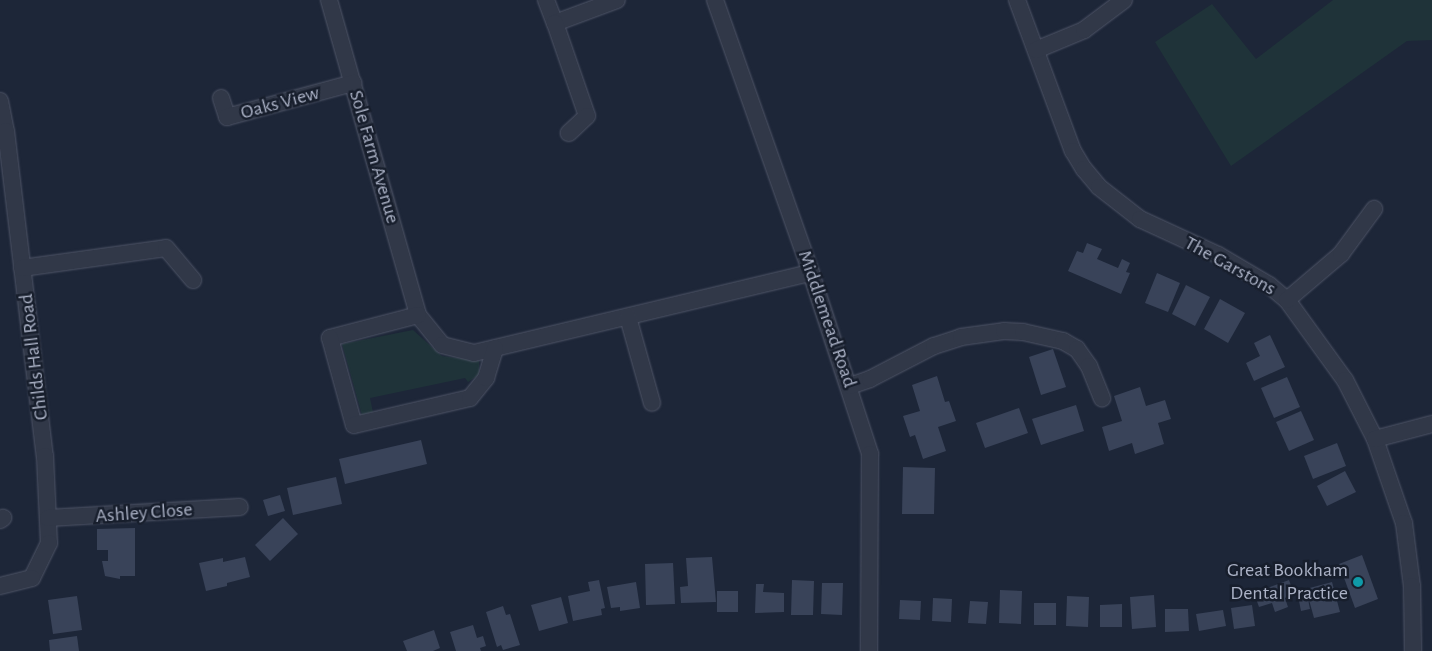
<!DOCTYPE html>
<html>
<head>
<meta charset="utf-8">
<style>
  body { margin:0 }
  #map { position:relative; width:1432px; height:651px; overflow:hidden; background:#1d2638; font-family:"Alegreya Sans",sans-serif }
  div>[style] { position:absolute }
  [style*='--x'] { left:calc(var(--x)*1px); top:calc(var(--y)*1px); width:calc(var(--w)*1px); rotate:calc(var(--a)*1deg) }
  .green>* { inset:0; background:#1f3339 }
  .building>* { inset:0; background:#394359 }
  .roads { filter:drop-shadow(0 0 1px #4f5567) drop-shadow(0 0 1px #4f5567) }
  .street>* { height:16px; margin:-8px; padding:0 8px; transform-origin:8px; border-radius:8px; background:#313848 }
  .dots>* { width:14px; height:14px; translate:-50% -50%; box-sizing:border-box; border:2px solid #171e2c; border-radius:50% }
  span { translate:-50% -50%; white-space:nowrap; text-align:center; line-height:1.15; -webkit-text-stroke:5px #171e2c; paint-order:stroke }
  .street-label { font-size:20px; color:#abb2c6 }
  .poi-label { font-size:20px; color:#abb2c6 }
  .right { translate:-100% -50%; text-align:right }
</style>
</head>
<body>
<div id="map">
  <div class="green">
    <div style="clip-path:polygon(1333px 0,1432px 0,1432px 40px,1407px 41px,1231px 166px,1155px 42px,1212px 4px,1256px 59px)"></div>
    <div style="clip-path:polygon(413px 330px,442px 356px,479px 361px,479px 375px,468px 382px,465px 378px,370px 398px,373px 412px,362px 415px,342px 344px)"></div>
  </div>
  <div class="building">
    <div style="clip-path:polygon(1087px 243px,1102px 249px,1097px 259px,1118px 268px,1122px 259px,1130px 263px,1126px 272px,1130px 273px,1121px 294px,1068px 271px,1077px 251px,1083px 253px)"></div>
    <div style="clip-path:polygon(1157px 273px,1180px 283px,1168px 312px,1145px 303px)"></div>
    <div style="clip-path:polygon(1186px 285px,1210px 297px,1195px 326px,1172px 314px)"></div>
    <div style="clip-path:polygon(1220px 299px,1245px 313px,1228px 343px,1204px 329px)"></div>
    <div style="clip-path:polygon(1270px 335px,1285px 367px,1254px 381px,1246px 363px,1260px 356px,1254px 343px)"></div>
    <div style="clip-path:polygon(1053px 349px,1066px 387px,1041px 395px,1029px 357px)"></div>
    <div style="clip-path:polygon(937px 376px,945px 402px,949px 401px,956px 421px,938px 427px,946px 451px,923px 459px,915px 435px,910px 437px,903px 416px,920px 411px,912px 385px)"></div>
    <div style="clip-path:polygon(1287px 377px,1300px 407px,1274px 418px,1261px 388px)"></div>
    <div style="clip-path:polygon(1140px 387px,1146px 406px,1165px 400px,1171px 419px,1158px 423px,1164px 444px,1135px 454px,1132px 443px,1109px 451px,1102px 427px,1122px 421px,1114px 396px)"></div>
    <div style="clip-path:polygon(1076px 405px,1084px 431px,1041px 445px,1032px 419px)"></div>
    <div style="clip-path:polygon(1019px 408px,1028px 433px,985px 448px,976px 423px)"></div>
    <div style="clip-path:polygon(1301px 411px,1314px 440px,1289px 451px,1276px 422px)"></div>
    <div style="clip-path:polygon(421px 440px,427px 464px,345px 484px,339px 459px)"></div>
    <div style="clip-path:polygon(1337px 443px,1346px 466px,1313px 479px,1304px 456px)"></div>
    <div style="clip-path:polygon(903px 467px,935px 468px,934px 514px,902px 514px)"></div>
    <div style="clip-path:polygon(1345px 471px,1356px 492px,1327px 506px,1317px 486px)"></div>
    <div style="clip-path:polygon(336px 477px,342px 504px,293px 515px,287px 488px)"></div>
    <div style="clip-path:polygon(280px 495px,285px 511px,268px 516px,263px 500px)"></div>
    <div style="clip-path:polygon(283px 518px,298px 534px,270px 561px,255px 545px)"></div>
    <div style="clip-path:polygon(135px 528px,135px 576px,120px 576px,120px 579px,105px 576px,102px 561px,108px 561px,108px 550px,97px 550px,97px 529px)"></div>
    <div style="clip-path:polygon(1362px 555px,1378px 599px,1355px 608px,1339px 564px)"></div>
    <div style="clip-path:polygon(245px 557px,250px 577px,227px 583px,227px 586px,206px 591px,199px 563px,223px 558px,223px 562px)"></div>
    <div style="clip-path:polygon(712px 557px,716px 602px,681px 603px,680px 587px,688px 586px,686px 558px)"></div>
    <div style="clip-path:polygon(673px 563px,675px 604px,646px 605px,645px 564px)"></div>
    <div style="clip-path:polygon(599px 580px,605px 608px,601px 609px,602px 615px,573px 621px,568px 596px,590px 591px,588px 582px)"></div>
    <div style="clip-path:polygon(792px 580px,814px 581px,813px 615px,791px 615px)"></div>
    <div style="clip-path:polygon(1289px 580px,1294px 594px,1285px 598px,1288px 607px,1275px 612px,1272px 603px,1259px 607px,1254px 593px)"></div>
    <div style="clip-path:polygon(636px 582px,640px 608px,620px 611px,620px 607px,611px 608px,607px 587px)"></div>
    <div style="clip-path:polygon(1332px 582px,1340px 612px,1314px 618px,1306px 589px)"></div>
    <div style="clip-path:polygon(822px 583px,843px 583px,842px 615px,821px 614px)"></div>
    <div style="clip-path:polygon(756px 584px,764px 584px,763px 592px,784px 593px,784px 612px,755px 613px)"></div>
    <div style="clip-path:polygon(1000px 590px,1022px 591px,1021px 624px,999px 623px)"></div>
    <div style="clip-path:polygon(717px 591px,738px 591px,738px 612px,717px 612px)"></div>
    <div style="clip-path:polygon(1307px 594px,1310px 609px,1301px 611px,1298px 596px)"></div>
    <div style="clip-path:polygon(1154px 595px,1156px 627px,1132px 629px,1130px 597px)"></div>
    <div style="clip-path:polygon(77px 596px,82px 630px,53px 634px,48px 600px)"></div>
    <div style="clip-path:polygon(1067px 596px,1089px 597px,1088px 627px,1066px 626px)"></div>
    <div style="clip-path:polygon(561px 597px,568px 623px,539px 631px,531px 605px)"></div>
    <div style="clip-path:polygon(933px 598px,952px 599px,951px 622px,932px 621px)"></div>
    <div style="clip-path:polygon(900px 600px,921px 601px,920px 620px,899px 619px)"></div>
    <div style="clip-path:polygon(970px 601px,988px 602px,986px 624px,968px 623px)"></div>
    <div style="clip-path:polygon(1034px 603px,1056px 603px,1056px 625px,1034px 625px)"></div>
    <div style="clip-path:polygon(1122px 604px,1122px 627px,1100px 627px,1100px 605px)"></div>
    <div style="clip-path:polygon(1252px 605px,1255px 626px,1234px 629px,1231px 608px)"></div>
    <div style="clip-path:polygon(503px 606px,506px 615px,510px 614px,520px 645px,503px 650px,501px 645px,497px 647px,486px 612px)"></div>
    <div style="clip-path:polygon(1165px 609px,1188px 609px,1189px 631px,1165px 632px)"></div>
    <div style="clip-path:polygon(1223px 610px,1226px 626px,1199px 631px,1196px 614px)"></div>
    <div style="clip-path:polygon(473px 625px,477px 638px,483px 636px,486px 646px,480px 648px,481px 651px,456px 651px,450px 632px)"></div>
    <div style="clip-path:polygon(434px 630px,440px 648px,433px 651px,407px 651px,403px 641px)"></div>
    <div style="clip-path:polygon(77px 636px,79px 651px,50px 651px,49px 640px)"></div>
  </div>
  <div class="roads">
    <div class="street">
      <div style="--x:329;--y:0;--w:327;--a:74.2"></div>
      <div style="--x:418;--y:315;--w:38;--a:51"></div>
      <div style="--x:442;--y:345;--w:33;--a:14"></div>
      <div style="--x:474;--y:353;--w:346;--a:-13.4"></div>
      <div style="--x:546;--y:0;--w:25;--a:69"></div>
      <div style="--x:555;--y:23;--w:66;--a:-20.4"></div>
      <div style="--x:715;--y:0;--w:289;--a:70.6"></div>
      <div style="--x:811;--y:273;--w:190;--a:71.9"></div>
      <div style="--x:870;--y:454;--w:197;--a:90.3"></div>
      <div style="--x:1017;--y:0;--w:161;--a:69.7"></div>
      <div style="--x:1073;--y:151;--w:21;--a:59"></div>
      <div style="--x:1084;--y:169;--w:23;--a:50"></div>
      <div style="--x:1099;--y:187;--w:52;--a:38"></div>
      <div style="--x:1140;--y:219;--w:86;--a:24.8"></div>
      <div style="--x:1218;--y:255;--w:59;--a:30.5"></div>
      <div style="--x:1269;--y:285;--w:23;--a:40"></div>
      <div style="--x:1287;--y:300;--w:99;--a:54.1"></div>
      <div style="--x:1345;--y:380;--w:66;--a:63"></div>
      <div style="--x:1375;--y:439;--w:89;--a:71"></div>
      <div style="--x:1404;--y:523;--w:64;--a:82.8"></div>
      <div style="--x:1412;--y:586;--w:65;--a:89.1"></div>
      <div style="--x:555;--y:23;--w:98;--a:71"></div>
      <div style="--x:587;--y:116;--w:25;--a:137"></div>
      <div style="--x:1036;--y:50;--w:52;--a:-22.6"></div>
      <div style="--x:1084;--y:30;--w:50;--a:-36.9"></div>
      <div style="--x:221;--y:98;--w:20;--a:72"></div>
      <div style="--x:227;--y:117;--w:131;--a:-15.1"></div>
      <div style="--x:0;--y:101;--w:31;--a:79"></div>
      <div style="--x:6;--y:131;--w:327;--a:83.2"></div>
      <div style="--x:45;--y:456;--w:87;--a:87.4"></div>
      <div style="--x:49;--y:543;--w:39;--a:116"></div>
      <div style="--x:32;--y:578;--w:33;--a:166"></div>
      <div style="--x:22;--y:268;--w:145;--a:-7.9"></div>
      <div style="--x:166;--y:248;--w:42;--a:49.8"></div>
      <div style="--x:1287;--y:300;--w:71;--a:-40.4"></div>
      <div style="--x:1341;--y:254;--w:56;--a:-53.7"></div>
      <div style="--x:418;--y:315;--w:91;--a:165.4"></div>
      <div style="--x:330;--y:338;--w:90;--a:74.6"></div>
      <div style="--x:354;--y:425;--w:119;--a:-13.1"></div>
      <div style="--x:470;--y:398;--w:26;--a:-51"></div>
      <div style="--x:486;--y:378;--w:31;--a:-73"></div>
      <div style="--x:628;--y:317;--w:89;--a:74.4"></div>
      <div style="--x:850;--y:386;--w:21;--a:-19"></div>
      <div style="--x:870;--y:379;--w:72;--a:-27.3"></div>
      <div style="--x:934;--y:346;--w:28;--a:-18"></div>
      <div style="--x:961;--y:337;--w:43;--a:-7.9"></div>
      <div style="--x:1004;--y:331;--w:19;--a:3"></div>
      <div style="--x:1023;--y:332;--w:41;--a:12.7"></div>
      <div style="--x:1063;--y:341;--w:16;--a:30"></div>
      <div style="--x:1077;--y:349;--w:21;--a:55"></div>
      <div style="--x:1089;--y:366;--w:35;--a:68"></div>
      <div style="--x:1375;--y:439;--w:59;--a:-14.7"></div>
      <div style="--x:48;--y:518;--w:192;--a:-3.3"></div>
      <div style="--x:0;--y:520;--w:4;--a:-34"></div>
    </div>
  </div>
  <div class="dots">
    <div style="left:1358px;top:582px;background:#0f9aa8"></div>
  </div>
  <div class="street-label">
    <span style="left:280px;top:103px;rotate:-15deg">Oaks View</span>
    <span style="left:374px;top:157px;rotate:74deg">Sole Farm Avenue</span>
    <span style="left:1230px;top:266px;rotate:29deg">The Garstons</span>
    <span style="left:827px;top:319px;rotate:71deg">Middlemead Road</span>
    <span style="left:34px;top:357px;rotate:-97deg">Childs Hall Road</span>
    <span style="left:144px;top:513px;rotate:-4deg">Ashley Close</span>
  </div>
  <div class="poi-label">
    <span class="right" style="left:1348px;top:582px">Great Bookham<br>Dental Practice</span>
  </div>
</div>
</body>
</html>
